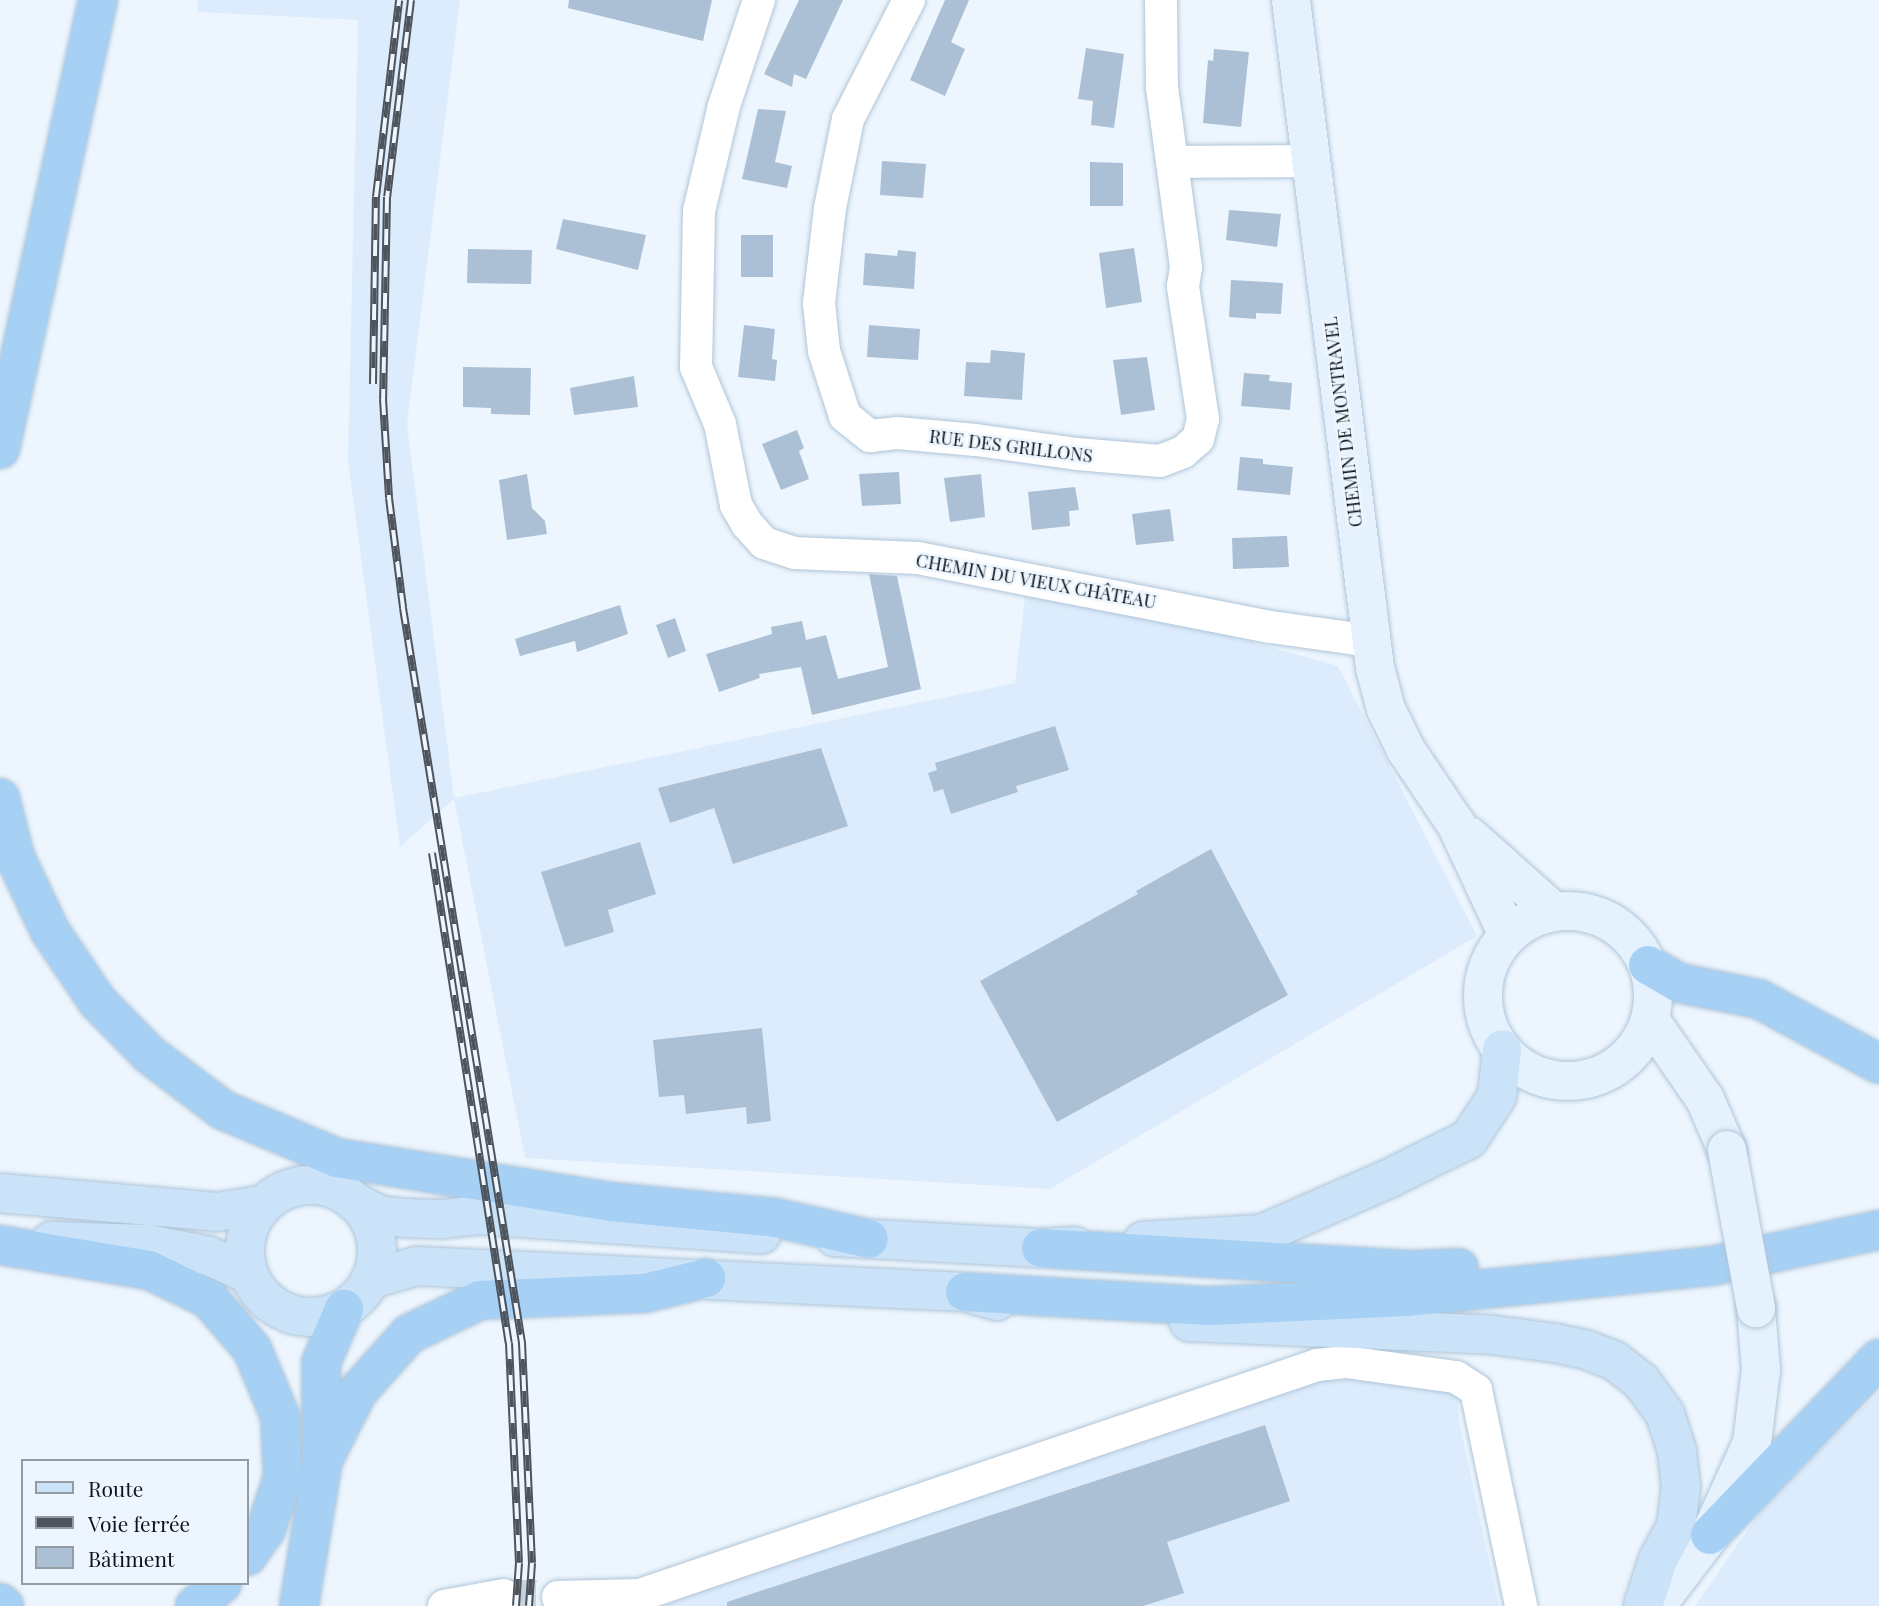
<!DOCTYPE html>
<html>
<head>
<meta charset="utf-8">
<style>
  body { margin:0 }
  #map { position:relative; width:1879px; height:1606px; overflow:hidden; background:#edf6fe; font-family:"Playfair Display",serif }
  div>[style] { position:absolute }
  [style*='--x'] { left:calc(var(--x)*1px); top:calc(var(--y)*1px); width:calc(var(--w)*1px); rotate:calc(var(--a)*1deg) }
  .built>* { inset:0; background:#dcecfc }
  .building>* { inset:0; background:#abc0d4 }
  .street-tunnel>* { height:32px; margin-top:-16px; transform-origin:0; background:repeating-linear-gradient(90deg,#cbd4dc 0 32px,transparent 0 48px) }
  .roads { filter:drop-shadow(0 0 2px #b0c5d8) drop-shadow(0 0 2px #b0c5d8) }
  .street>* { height:32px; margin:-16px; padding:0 16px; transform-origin:16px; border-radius:16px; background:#fff }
  .secondary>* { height:38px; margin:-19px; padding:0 19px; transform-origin:19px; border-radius:19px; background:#e5f1fc }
  .secondary>.ring { margin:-19px; padding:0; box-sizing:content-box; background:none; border:38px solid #e5f1fc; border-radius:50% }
  .primary>* { height:38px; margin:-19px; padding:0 19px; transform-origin:19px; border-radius:19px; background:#cae3f9 }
  .primary>.ring { margin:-19px; padding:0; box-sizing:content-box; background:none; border:38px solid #cae3f9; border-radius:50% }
  .highway>* { height:38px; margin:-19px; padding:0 19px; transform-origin:19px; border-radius:19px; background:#a7d0f5 }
  .rail>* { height:8px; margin-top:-4px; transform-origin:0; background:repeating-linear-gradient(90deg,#edf6fe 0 16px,#4d545c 0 32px); box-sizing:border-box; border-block:2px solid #4d545c }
  .bridges { filter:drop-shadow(0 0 2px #b0c5d8) drop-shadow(0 0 2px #b0c5d8) }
  .secondary-bridge>* { height:38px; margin:-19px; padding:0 19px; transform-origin:19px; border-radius:19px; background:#e5f1fc }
  span { translate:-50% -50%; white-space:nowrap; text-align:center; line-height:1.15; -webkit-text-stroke:5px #edf6fe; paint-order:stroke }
  .street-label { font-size:18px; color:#0d141b }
  .legend { position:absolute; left:21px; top:1459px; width:228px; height:126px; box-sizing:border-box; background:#edf6fe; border:2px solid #939ca3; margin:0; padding:9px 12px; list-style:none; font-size:21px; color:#0d141b }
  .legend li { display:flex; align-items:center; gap:14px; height:35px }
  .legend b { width:35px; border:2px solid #939ca3 }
</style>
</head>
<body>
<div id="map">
  <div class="built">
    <div style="clip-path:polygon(198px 0,460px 0,407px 424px,454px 798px,1015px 683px,1025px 597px,1193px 626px,1338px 666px,1477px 936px,1050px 1189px,525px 1158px,454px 799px,400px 847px,348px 461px,358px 20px,197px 12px)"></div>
    <div style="clip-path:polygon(1349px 1370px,1457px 1391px,1459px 1421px,1499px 1606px,665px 1606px,743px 1573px)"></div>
    <div style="clip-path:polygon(1879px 1392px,1879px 1606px,1695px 1606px,1766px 1503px)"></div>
  </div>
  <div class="building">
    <div style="clip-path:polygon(569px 0,712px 0,703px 41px,568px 8px)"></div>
    <div style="clip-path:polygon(799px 0,843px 0,806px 79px,794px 74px,792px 87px,764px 74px)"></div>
    <div style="clip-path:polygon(945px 0,969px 0,951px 42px,965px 49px,945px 96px,910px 80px)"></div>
    <div style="clip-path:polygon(1086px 48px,1124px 54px,1114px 128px,1091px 125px,1093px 101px,1078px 99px)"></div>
    <div style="clip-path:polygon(1214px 49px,1249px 52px,1241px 127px,1203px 123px,1208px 60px,1213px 61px)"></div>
    <div style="clip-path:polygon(758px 109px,786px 111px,775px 162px,792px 166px,787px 188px,742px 179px)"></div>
    <div style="clip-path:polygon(882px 161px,926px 164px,923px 198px,880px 195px)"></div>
    <div style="clip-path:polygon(1090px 162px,1123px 163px,1123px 206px,1090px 206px)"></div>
    <div style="clip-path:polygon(1229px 210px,1281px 214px,1277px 247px,1226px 240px)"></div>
    <div style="clip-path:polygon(563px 219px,646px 235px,638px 270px,556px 249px)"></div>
    <div style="clip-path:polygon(741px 235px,773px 235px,773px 277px,741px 277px)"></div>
    <div style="clip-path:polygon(1134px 248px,1142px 302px,1106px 308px,1099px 253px)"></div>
    <div style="clip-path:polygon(468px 249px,532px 250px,531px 284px,467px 283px)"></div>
    <div style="clip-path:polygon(898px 250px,916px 252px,914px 289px,863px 285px,865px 253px,897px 256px)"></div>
    <div style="clip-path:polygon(1231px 280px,1283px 283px,1281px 314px,1256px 313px,1256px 319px,1229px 317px)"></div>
    <div style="clip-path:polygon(744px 325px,775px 329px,772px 359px,777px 360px,775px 381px,738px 377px)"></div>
    <div style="clip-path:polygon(869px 325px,920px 329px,918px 360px,867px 357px)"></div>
    <div style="clip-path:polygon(991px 350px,1025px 353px,1022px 400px,964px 396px,966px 362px,990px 363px)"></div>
    <div style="clip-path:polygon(1147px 357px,1155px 410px,1121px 415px,1113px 360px)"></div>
    <div style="clip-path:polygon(463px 367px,531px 368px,530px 415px,491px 414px,491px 408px,463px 407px)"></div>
    <div style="clip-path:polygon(1244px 373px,1270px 375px,1269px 381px,1292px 383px,1290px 410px,1241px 406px)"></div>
    <div style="clip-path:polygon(634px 376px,638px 407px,574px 415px,570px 388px)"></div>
    <div style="clip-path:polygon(797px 430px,804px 448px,799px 451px,809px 479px,781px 490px,762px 444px)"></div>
    <div style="clip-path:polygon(1240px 457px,1263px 459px,1263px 464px,1293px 467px,1290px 495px,1237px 490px)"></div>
    <div style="clip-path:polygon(899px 472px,901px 504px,862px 506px,859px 474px)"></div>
    <div style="clip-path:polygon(527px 474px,532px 508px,545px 521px,547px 534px,507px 540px,499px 480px)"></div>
    <div style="clip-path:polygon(981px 474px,985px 517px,950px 522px,944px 478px)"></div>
    <div style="clip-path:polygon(1075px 487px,1079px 510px,1069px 511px,1070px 526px,1032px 530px,1028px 492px)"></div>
    <div style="clip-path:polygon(1170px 509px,1174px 541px,1136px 545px,1132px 514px)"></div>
    <div style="clip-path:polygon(1287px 536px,1289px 567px,1233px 569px,1232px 538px)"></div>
    <div style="clip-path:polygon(869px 574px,897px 576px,921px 689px,812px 715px,801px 667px,759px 674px,760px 678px,719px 692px,706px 654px,772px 634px,771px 627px,802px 621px,806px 640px,826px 635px,838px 679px,888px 667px)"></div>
    <div style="clip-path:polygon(620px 605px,628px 634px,577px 652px,575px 641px,520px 656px,515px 639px)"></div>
    <div style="clip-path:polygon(675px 618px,686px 651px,668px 658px,656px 625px)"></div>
    <div style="clip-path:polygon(1055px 726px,1069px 770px,1016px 786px,1018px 792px,951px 814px,943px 789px,934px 792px,928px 773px,937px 770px,935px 763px)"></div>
    <div style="clip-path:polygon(821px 748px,848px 826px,733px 864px,714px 808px,670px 823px,658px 788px)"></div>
    <div style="clip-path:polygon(640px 842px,656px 894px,608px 910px,614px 932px,565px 947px,541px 872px)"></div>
    <div style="clip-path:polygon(1211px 849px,1288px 995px,1057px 1122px,980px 981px,1138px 894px,1136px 891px)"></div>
    <div style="clip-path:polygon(762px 1028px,771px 1121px,747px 1124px,746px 1107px,686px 1114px,684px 1095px,659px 1097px,653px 1040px)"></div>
    <div style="clip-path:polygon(1265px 1425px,1290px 1501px,1167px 1542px,1184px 1593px,1143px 1606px,727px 1606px,727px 1602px)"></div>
  </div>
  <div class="street-tunnel">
    <div style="--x:504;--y:1595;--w:54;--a:2.1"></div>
  </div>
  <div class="roads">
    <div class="street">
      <div style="--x:759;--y:0;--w:112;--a:108.3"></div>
      <div style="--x:724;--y:106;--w:108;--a:103.4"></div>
      <div style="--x:699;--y:211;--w:156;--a:91.1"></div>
      <div style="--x:696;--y:367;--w:62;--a:67.2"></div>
      <div style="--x:720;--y:424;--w:83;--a:78.8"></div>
      <div style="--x:736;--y:505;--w:22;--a:60"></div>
      <div style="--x:747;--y:524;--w:25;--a:48"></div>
      <div style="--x:764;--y:543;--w:32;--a:18"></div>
      <div style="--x:794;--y:553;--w:124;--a:2.3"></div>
      <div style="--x:918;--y:558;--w:360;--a:11.1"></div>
      <div style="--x:1271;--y:627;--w:86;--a:8"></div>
      <div style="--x:1356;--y:639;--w:13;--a:-9"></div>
      <div style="--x:909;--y:0;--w:134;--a:117.1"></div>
      <div style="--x:848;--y:119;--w:91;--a:101.4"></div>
      <div style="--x:830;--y:208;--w:96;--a:96.6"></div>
      <div style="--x:819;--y:303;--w:48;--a:84.1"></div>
      <div style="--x:824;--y:351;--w:68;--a:72.1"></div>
      <div style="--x:845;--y:416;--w:32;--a:39"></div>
      <div style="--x:870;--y:436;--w:27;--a:-6"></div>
      <div style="--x:897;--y:433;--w:79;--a:5.1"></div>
      <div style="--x:976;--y:440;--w:102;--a:7.9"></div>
      <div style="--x:1077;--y:454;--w:83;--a:4.8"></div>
      <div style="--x:1160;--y:461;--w:25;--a:-21"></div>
      <div style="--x:1183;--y:452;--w:20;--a:-41"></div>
      <div style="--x:1198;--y:439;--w:21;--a:-76"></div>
      <div style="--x:1203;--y:419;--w:134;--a:-98.6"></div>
      <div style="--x:1183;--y:286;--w:19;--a:-81"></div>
      <div style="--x:1186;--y:267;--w:181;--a:-97.6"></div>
      <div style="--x:1162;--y:88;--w:88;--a:-90.7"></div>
      <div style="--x:1173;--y:162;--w:137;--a:-0.4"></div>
      <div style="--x:558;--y:1597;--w:82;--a:-1.4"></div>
      <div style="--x:640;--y:1595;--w:715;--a:-18.76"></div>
      <div style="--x:1317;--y:1365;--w:29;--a:-6"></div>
      <div style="--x:1346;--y:1362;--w:111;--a:7.8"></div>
      <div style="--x:1456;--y:1377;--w:24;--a:33"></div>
      <div style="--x:1476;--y:1390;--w:221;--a:78.2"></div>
      <div style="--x:444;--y:1606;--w:61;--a:-10.4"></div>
    </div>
    <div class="secondary">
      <div style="--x:1291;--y:0;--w:673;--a:82.83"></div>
      <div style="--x:1375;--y:668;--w:42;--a:75"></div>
      <div style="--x:1386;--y:709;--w:46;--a:64"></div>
      <div style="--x:1406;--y:750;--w:89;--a:56"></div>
      <div style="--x:1456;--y:824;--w:123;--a:64.9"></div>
      <div style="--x:1469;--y:836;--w:114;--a:41.8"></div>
      <div class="ring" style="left:1483px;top:911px;width:132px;height:132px"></div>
      <div style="--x:1650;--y:1020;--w:96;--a:55.2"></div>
      <div style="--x:1705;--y:1099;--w:56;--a:66.7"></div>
      <div style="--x:1656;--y:1606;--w:89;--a:-52.7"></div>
      <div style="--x:1710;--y:1535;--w:101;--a:-65.5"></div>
      <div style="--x:1752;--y:1443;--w:74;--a:-83"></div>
      <div style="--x:1761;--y:1370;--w:62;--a:-94.6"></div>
    </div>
    <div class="primary">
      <div class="ring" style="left:245px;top:1185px;width:94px;height:94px"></div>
      <div style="--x:0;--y:1193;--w:217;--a:5"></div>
      <div style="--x:216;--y:1212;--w:48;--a:-8.5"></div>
      <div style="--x:354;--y:1202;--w:32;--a:26"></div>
      <div style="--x:383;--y:1216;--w:22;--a:5"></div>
      <div style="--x:405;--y:1218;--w:37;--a:2"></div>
      <div style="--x:442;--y:1219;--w:37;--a:-6"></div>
      <div style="--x:479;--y:1215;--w:283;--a:3.9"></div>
      <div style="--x:835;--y:1237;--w:206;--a:3.1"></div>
      <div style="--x:1041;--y:1248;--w:34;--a:-3"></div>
      <div style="--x:51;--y:1241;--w:97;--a:1.8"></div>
      <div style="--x:148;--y:1244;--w:62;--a:11.1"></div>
      <div style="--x:209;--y:1256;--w:43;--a:24.8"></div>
      <div style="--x:1143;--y:1241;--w:119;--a:-3.4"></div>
      <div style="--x:1262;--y:1234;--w:137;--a:-23.6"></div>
      <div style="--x:1388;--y:1179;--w:90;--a:-26.3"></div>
      <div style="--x:1469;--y:1139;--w:51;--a:-56.9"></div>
      <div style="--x:1497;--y:1096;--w:47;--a:-83.9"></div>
      <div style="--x:371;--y:1279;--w:48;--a:-15.8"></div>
      <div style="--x:417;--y:1266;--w:549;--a:2.72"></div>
      <div style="--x:965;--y:1292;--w:33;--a:16"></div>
      <div style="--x:1189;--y:1322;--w:305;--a:2.4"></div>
      <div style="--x:1494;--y:1335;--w:62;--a:7.5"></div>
      <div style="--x:1555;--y:1343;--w:33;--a:12"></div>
      <div style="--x:1587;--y:1350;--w:30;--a:21"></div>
      <div style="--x:1615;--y:1361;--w:33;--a:38"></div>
      <div style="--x:1641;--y:1381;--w:41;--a:54"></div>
      <div style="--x:1665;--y:1414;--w:39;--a:72"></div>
      <div style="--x:1677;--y:1451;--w:36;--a:84"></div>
      <div style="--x:1681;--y:1487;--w:39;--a:97"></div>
      <div style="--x:1676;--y:1526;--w:38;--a:118"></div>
      <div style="--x:1658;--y:1560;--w:48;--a:108.1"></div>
    </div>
    <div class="highway">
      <div style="--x:0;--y:449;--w:460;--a:-77.7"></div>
      <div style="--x:0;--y:798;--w:61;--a:75.7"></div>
      <div style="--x:15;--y:857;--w:82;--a:64.7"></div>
      <div style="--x:50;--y:931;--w:84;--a:56.1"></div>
      <div style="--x:97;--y:1001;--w:76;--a:45.5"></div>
      <div style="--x:150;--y:1055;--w:91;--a:37"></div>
      <div style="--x:223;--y:1110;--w:124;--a:22.8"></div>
      <div style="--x:337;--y:1158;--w:278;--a:9.1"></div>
      <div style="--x:611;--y:1202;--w:166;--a:5.5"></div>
      <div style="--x:776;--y:1218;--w:95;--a:12.7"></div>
      <div style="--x:1648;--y:965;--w:36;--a:30"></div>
      <div style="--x:1679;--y:983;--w:82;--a:11.3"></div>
      <div style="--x:1759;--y:999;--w:136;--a:28.4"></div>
      <div style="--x:0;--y:1245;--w:151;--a:9.5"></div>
      <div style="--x:149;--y:1270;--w:67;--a:25.8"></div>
      <div style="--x:209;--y:1299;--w:66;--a:49.3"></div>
      <div style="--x:252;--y:1349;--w:73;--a:67.3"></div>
      <div style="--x:280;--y:1416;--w:61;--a:87.2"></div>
      <div style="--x:283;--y:1477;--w:55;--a:108.1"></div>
      <div style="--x:266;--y:1529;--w:33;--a:125"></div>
      <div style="--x:1041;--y:1248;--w:371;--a:3.4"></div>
      <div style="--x:1411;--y:1270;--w:48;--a:-2.4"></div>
      <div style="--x:965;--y:1292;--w:245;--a:3.3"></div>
      <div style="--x:1210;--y:1306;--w:196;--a:-2.6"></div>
      <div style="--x:1406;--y:1297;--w:308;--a:-5.8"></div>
      <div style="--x:1712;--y:1266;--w:171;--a:-12.2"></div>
      <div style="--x:322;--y:1454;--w:91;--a:-90.6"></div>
      <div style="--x:321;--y:1363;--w:59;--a:-66.9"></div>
      <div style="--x:1710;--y:1535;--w:244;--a:-46.2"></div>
      <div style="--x:0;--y:1603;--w:5;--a:37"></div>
      <div style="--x:195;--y:1606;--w:35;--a:-40"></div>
      <div style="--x:299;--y:1606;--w:148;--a:-80.7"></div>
      <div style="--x:323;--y:1460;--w:77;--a:-63.1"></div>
      <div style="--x:358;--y:1391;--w:76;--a:-48.2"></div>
      <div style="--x:409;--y:1334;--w:79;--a:-25.6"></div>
      <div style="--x:480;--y:1300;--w:165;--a:-2.4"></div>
      <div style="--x:645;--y:1293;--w:63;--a:-13.8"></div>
    </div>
  </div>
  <div class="rail">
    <div style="--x:411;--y:0;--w:198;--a:96.9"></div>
    <div style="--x:387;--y:197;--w:202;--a:91.1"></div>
    <div style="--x:383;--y:399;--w:99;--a:86.5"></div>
    <div style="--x:389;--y:498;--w:111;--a:82.7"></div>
    <div style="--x:403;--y:608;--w:745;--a:80.8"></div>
    <div style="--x:522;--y:1343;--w:220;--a:87.4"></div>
    <div style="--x:532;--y:1563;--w:43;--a:94"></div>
    <div style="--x:373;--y:384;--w:187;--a:-89.1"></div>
    <div style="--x:376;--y:197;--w:198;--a:-83.3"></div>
    <div style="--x:432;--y:853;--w:496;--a:81.1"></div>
    <div style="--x:509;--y:1343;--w:220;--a:87.4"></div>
    <div style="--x:519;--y:1563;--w:43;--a:94"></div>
  </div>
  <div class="bridges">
    <div class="secondary-bridge">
      <div style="--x:1727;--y:1150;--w:161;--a:79.6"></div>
    </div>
  </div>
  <div class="street-label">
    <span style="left:1343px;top:422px;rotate:-97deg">CHEMIN DE MONTRAVEL</span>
    <span style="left:1011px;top:446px;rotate:7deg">RUE DES GRILLONS</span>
    <span style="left:1036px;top:581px;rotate:10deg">CHEMIN DU VIEUX CHÂTEAU</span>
  </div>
  <ul class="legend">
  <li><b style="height:9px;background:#cae3f9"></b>Route</li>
  <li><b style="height:9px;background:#4d545c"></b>Voie ferrée</li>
  <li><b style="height:19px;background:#abc0d4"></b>Bâtiment</li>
  </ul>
</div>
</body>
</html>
